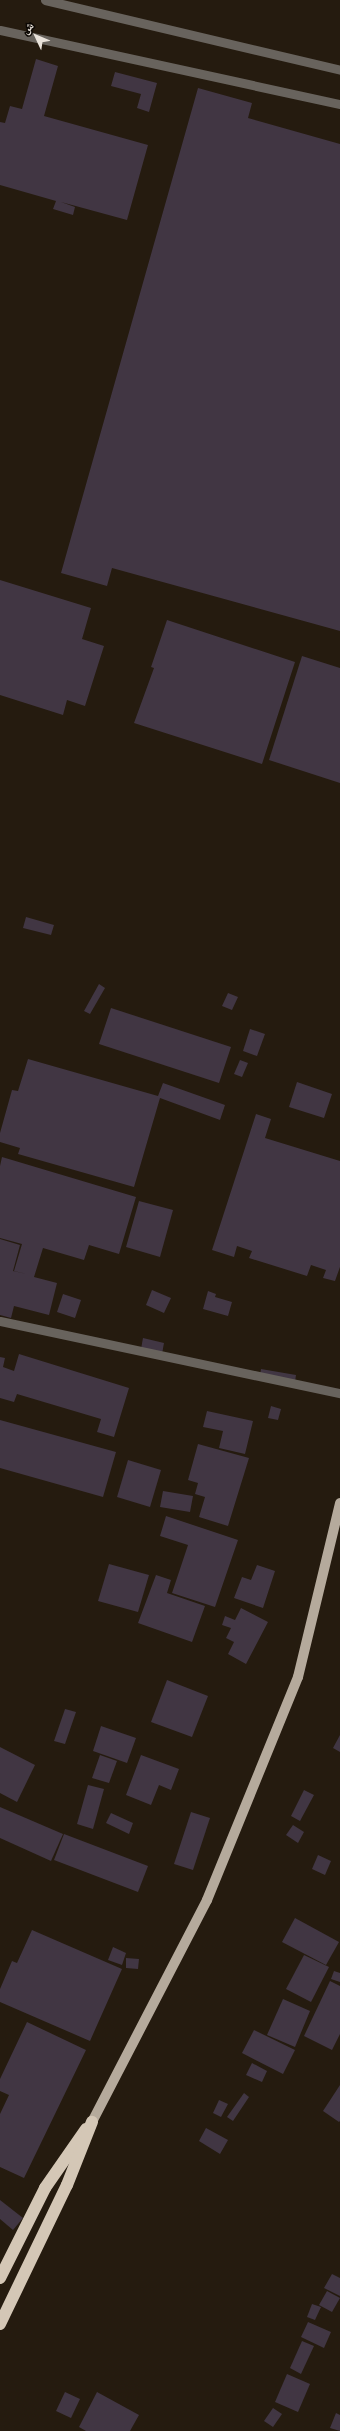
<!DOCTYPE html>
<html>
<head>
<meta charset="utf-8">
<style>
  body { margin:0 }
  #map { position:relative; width:340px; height:2431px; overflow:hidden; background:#251b0f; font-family:"Exo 2","Noto Naskh Arabic",sans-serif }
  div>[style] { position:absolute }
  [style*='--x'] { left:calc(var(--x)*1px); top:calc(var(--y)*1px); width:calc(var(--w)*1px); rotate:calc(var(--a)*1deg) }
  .building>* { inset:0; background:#413643 }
  .lane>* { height:9px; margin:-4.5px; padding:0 4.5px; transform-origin:4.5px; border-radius:4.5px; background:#68635d }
  .primary>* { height:10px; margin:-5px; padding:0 5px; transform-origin:5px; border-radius:5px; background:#b5aa9c }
  .highway>* { height:12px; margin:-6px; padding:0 6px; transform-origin:6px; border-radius:6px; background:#d4c7b6 }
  span { translate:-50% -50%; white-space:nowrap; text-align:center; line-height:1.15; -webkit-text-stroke:3px #0b0703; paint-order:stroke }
  .north { position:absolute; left:16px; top:16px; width:40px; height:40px; -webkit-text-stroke:3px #0b0703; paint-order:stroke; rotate:314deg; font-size:11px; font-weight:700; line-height:16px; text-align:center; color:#e9e2da }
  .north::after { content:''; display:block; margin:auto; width:14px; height:18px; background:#e9e2da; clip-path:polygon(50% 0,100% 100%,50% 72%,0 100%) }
</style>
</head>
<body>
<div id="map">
  <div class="building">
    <div style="clip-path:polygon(36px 59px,58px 66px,44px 116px,148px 145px,127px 220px,61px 202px,75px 207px,73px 215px,53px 209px,56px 201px,0 185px,0 122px,5px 123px,10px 106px,22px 109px)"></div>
    <div style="clip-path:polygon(115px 72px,157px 83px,149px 112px,137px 108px,141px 94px,111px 86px)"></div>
    <div style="clip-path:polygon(198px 88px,252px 103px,248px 118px,340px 144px,340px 631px,112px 568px,107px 586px,61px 573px)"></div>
    <div style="clip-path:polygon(0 580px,91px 608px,82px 639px,104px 646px,85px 706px,67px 700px,63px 715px,0 695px)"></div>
    <div style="clip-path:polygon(167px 620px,295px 662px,262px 764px,134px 723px,154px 668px,151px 667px)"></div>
    <div style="clip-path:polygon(302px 656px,340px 668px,340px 783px,269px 760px)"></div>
    <div style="clip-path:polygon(26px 917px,54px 925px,51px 935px,23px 928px)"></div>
    <div style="clip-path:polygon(99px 984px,105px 988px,90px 1014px,84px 1011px)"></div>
    <div style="clip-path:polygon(228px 993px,238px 997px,232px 1010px,222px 1006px)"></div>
    <div style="clip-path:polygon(111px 1008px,231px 1047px,219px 1083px,99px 1044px)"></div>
    <div style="clip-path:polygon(250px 1029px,265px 1034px,257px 1056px,243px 1051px)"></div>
    <div style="clip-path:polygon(28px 1059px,158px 1096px,163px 1083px,225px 1105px,220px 1120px,160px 1098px,134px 1187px,18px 1154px,20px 1148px,0 1142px,0 1133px,12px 1090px,18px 1091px)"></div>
    <div style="clip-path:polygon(240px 1060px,248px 1063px,242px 1077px,234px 1074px)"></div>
    <div style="clip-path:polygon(297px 1082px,332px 1094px,324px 1118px,289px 1107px)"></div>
    <div style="clip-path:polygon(256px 1114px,271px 1119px,265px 1138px,340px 1161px,340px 1267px,335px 1281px,323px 1278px,326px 1270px,311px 1265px,307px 1276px,249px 1258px,252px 1251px,237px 1246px,234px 1257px,212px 1250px)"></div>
    <div style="clip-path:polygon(2px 1157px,136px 1197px,119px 1254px,89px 1245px,84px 1260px,43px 1248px,34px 1277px,57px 1283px,49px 1315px,14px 1306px,11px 1318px,0 1315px,0 1239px,20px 1245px,13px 1271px,27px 1274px,14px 1271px,22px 1244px,0 1238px,0 1166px)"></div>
    <div style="clip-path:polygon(139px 1201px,173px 1210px,160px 1257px,126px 1247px)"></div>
    <div style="clip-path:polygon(152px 1290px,171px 1298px,164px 1313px,146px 1305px)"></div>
    <div style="clip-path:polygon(208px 1291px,216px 1294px,215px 1297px,232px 1302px,228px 1316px,203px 1309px)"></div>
    <div style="clip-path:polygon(63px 1294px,81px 1300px,75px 1318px,57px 1312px)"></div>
    <div style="clip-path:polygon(143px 1338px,164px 1343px,162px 1354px,141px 1349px)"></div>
    <div style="clip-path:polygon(19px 1354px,129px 1388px,114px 1437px,97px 1432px,101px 1419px,17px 1394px,14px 1402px,0 1398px,0 1357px,5px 1358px,3px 1367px,14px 1371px)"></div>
    <div style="clip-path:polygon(261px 1369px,296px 1375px,295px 1382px,260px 1376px)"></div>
    <div style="clip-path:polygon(271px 1406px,281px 1409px,278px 1420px,268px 1418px)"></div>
    <div style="clip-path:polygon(207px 1411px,253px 1421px,245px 1454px,219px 1448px,223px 1431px,203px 1427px)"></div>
    <div style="clip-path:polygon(0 1420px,116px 1452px,103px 1497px,0 1468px)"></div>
    <div style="clip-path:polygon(198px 1444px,249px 1458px,228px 1526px,199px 1517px,205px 1497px,195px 1494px,198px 1483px,188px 1480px)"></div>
    <div style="clip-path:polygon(128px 1460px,161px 1470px,150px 1507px,117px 1497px)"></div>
    <div style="clip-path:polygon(163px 1491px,193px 1496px,190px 1512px,160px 1507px)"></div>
    <div style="clip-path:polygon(166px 1516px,238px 1540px,215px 1607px,172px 1593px,188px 1545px,160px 1536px)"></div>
    <div style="clip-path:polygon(109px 1564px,149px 1575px,138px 1612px,98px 1601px)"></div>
    <div style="clip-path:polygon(257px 1565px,275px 1571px,263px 1608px,234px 1598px,242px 1577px,251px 1580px)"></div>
    <div style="clip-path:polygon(156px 1575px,171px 1580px,167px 1593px,205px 1606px,192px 1642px,138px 1623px)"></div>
    <div style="clip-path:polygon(241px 1608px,268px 1622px,246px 1664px,228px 1654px,234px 1642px,226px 1638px,231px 1628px,222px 1625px,225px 1616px,235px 1620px)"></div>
    <div style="clip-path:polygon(167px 1680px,208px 1696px,192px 1737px,151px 1722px)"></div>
    <div style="clip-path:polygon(65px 1709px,76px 1712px,65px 1744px,54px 1741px)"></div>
    <div style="clip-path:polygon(101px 1726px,136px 1738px,127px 1763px,93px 1751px)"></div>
    <div style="clip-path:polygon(340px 1735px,340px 1752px,333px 1748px)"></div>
    <div style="clip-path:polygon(0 1747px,35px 1765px,17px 1802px,0 1793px)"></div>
    <div style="clip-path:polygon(100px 1755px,117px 1761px,109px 1783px,92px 1778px)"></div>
    <div style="clip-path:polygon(141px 1755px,179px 1769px,171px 1790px,159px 1785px,151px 1805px,126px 1795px)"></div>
    <div style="clip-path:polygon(88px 1785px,104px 1789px,93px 1829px,77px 1824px)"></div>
    <div style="clip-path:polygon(304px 1790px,314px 1795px,300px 1821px,291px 1816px)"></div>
    <div style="clip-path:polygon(0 1807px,63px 1834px,51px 1861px,0 1838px)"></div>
    <div style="clip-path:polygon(191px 1812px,210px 1818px,193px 1870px,174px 1864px)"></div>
    <div style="clip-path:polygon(111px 1813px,133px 1823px,129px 1834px,106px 1823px)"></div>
    <div style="clip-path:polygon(293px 1825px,304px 1832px,298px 1843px,286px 1835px)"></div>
    <div style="clip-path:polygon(64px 1834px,148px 1866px,138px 1892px,54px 1860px)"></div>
    <div style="clip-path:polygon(318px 1855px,331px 1861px,325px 1875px,312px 1869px)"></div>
    <div style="clip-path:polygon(295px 1918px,339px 1942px,326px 1965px,282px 1942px)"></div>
    <div style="clip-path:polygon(32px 1930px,122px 1969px,90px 2041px,0 2002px,0 1989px,12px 1961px,17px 1963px)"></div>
    <div style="clip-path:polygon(113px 1947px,126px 1953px,122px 1965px,108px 1960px)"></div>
    <div style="clip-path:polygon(304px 1955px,329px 1967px,311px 2002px,286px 1989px)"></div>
    <div style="clip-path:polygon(126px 1958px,139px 1959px,138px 1969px,126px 1968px)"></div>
    <div style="clip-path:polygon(334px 1971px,340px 1973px,340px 1982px,331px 1979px)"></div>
    <div style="clip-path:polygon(330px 1981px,340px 1986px,340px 2034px,332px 2050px,304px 2036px)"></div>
    <div style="clip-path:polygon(283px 1999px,310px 2011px,295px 2047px,267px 2035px)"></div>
    <div style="clip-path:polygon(27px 2022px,86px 2050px,24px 2178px,0 2167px,0 2114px,9px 2095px,0 2091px,0 2079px)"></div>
    <div style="clip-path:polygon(254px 2030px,295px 2050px,283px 2074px,242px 2053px)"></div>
    <div style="clip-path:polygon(252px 2063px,267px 2071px,262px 2082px,246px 2075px)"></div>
    <div style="clip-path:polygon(340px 2085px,340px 2121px,339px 2122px,323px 2111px)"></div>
    <div style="clip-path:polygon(244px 2093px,249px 2097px,233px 2121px,227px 2117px)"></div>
    <div style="clip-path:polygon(219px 2100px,228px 2104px,221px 2117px,213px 2113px)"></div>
    <div style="clip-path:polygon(206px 2128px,228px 2140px,220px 2154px,199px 2141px)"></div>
    <div style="clip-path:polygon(0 2200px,23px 2218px,13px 2230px,0 2219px)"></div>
    <div style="clip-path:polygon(332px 2274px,340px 2278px,340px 2296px,324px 2288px)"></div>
    <div style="clip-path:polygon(327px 2291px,340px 2298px,332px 2312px,319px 2305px)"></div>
    <div style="clip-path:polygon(312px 2304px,321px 2307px,315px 2320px,307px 2317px)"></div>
    <div style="clip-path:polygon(308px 2322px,331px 2332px,324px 2348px,301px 2337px)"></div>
    <div style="clip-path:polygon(302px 2341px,314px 2346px,301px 2374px,290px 2368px)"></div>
    <div style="clip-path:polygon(287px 2374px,310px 2384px,298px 2412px,275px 2402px)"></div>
    <div style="clip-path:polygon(65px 2392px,80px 2399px,71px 2418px,56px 2411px)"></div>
    <div style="clip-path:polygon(97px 2392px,139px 2415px,130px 2431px,86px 2431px,79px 2427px)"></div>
    <div style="clip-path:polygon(273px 2408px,282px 2414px,273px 2427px,264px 2421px)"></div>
    <div style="clip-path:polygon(336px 2413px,340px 2415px,340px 2431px,330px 2428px)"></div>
  </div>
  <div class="lane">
    <div style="--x:45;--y:0;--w:303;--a:13.3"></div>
    <div style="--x:0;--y:30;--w:348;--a:12.3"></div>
    <div style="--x:0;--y:1321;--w:348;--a:12"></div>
  </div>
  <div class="primary">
    <div style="--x:92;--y:2122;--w:250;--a:-62.6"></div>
    <div style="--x:207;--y:1900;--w:241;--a:-67.8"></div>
    <div style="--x:298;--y:1677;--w:179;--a:-76.4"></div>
  </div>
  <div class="highway">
    <div style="--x:0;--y:2278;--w:101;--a:-63.4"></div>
    <div style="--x:45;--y:2188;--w:72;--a:-55.2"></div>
    <div style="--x:0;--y:2324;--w:154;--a:-64.3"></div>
    <div style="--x:67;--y:2185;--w:68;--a:-68.4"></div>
  </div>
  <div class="north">ش</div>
</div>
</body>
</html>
